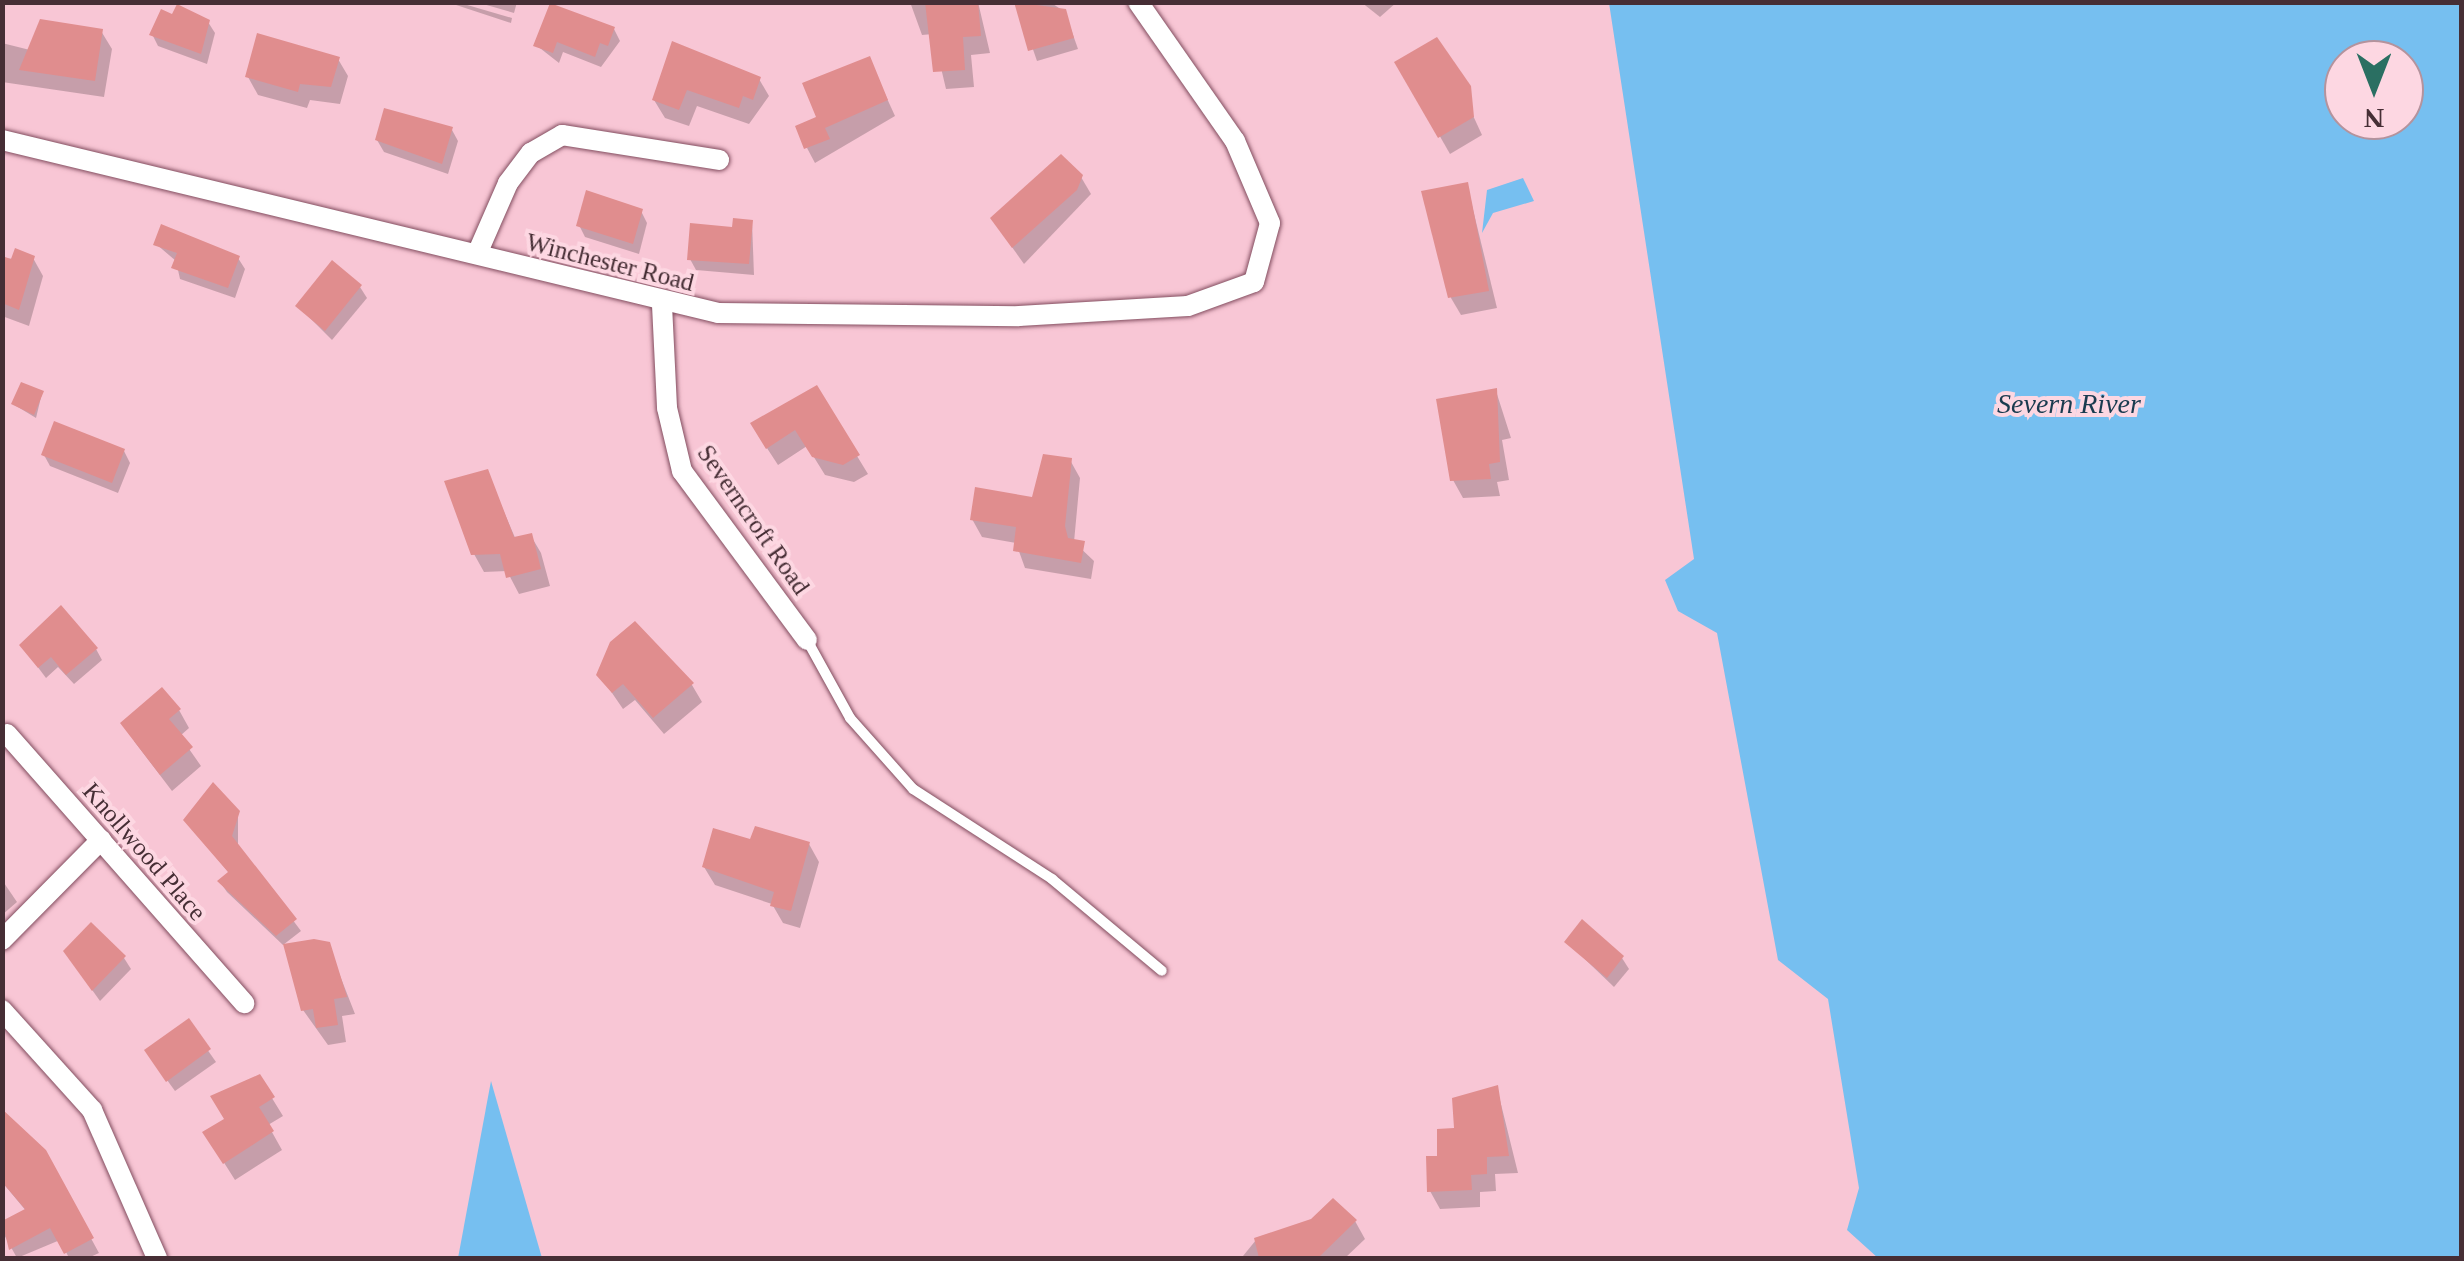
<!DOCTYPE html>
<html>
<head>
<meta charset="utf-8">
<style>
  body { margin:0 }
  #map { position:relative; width:2464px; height:1261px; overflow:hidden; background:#f8c6d5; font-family:Georgia,serif }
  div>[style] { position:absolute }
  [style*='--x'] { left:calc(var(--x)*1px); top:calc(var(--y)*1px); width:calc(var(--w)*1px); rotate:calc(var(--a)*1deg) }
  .water>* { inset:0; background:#76bff0 }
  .shadow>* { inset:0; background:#0003 }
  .building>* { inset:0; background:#e08d8e }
  .roads { filter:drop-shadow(0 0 2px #824d5f) drop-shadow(0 0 2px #824d5f) }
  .service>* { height:10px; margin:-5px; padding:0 5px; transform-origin:5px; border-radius:5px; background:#fff }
  .minor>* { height:20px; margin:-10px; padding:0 10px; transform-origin:10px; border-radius:10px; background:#fff }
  span { translate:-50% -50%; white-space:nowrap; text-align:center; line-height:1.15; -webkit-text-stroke:8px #fdd7e2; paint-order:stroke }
  .street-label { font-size:25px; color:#462e35 }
  .water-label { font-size:28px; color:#1a3b4f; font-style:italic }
  .frame { position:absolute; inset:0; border:5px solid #462e35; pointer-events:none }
  .north { position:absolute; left:2324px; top:40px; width:100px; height:100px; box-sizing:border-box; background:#fdd7e2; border:2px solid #b4939d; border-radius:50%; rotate:180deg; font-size:28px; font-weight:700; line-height:40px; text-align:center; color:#462e35 }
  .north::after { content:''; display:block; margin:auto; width:35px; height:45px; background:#2a6f62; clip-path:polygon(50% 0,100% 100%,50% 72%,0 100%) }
</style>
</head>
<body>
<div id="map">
  <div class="water">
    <div style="clip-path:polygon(evenodd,1609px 3px,2461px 3px,2461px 1258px,1878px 1258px,1847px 1230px,1859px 1188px,1828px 999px,1778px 960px,1717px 633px,1678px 611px,1665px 580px,1694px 559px,1609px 3px,2344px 60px,2404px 60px,2404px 120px,2344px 120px,2344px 60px)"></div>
    <div style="clip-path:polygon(1523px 178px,1534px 201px,1493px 213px,1482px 233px,1487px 190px)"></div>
    <div style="clip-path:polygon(491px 1081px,542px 1258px,458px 1258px)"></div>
  </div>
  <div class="shadow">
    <div style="clip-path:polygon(447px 2px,457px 2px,512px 18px,511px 23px)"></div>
    <div style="clip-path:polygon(476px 2px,517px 2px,514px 13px)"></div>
    <div style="clip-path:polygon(910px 2px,978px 2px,990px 53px,971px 55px,974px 87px,946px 89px,933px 34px,922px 35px)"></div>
    <div style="clip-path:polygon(1050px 2px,1065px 12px,1078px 49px,1037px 61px,1017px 3px)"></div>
    <div style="clip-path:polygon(1361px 2px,1397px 2px,1380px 17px)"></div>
    <div style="clip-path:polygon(174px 18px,208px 22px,215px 33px,207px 64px,158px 46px,152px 34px)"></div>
    <div style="clip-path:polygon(614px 29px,620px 41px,601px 67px,563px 52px,559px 63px,536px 45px)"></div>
    <div style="clip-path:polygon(101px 31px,112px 49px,104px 97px,2px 82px,2px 43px,38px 52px)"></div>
    <div style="clip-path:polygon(674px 44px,759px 79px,769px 96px,749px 124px,697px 106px,689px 126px,665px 118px,654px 100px)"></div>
    <div style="clip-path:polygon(1446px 57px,1482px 135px,1450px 154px,1398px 63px)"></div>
    <div style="clip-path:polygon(338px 59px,348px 76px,340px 104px,310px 100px,307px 108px,258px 95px,248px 77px)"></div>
    <div style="clip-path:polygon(869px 59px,895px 116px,815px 163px,807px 148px,819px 118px)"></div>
    <div style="clip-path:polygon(452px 130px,458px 141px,448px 174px,384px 152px,377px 140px)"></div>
    <div style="clip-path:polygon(1081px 177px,1091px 194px,1024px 264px,1004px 236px)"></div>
    <div style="clip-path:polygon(1467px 185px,1497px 308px,1461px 315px,1451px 298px)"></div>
    <div style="clip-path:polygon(641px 211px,647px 223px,639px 254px,585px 237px,579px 225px)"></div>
    <div style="clip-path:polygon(752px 222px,754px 275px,696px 270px,690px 259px)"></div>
    <div style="clip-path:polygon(156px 244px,238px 258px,245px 269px,235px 298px,180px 279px,176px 261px)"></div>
    <div style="clip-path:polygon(33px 258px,43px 276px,29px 326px,2px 316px,2px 259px)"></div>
    <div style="clip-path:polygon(360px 287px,367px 298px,332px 340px,298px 306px)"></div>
    <div style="clip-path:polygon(816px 389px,868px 474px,854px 482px,825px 475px,807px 446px,778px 465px,763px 442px)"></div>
    <div style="clip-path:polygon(1496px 391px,1511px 438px,1502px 440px,1509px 480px,1497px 482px,1500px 496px,1463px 498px,1453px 480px)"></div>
    <div style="clip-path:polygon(42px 393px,36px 418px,13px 404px)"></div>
    <div style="clip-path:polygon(124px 451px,130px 463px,118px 493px,50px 466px,44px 455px)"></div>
    <div style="clip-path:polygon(1070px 460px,1080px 478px,1074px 542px,1094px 561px,1091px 579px,1025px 568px,1016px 543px,982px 537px,972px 519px,1034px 500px)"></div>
    <div style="clip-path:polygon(487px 472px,516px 540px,531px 536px,541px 553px,550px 586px,519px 594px,507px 571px,484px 572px,474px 554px)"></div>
    <div style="clip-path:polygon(22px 646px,96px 649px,102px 660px,74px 684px,58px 667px,46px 678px)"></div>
    <div style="clip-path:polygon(599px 674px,692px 685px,702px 702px,664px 734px,635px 700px,623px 709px)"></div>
    <div style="clip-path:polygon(179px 710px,189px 728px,180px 736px,201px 766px,172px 791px,134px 741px)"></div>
    <div style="clip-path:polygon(238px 813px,238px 847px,301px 931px,283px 945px,227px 892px,220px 882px,230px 874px,186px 821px)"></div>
    <div style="clip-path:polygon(756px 829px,809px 844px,819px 862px,800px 928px,783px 923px,772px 904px,715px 885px,704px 867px,752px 842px)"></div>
    <div style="clip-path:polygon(2px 880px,17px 902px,2px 915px)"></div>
    <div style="clip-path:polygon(1567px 942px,1622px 958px,1629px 969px,1614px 987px)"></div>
    <div style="clip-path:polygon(328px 945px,355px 1014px,342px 1016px,346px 1042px,328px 1045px,303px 1010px)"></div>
    <div style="clip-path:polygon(65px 952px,124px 958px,131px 969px,100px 1001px)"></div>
    <div style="clip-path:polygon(188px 1022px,216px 1062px,175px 1091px,154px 1062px)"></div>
    <div style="clip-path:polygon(259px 1077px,283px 1116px,268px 1125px,282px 1150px,235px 1180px,216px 1150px)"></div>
    <div style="clip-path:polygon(1497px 1088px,1518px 1173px,1495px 1174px,1496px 1191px,1480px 1192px,1480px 1207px,1440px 1209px,1430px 1191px,1456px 1130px)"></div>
    <div style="clip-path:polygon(44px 1152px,99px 1253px,88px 1258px,69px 1258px,60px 1240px,17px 1258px,2px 1231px,27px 1212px,2px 1182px)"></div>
    <div style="clip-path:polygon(1355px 1221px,1365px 1239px,1345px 1258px,1243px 1256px,1256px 1240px)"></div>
  </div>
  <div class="building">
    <div style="clip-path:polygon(925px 2px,978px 2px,981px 36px,963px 37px,965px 70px,933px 72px)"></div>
    <div style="clip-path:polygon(1014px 2px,1066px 9px,1074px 38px,1028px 51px)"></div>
    <div style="clip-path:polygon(550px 3px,615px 27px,608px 46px,600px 43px,595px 57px,557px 42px,553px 53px,533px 46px)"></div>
    <div style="clip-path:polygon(177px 4px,210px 20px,201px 54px,149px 35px,161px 9px,172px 14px)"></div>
    <div style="clip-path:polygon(40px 19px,103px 29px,95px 81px,19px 70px)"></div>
    <div style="clip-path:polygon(257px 33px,340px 57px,331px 87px,300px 84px,298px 92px,245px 77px)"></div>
    <div style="clip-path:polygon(1437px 37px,1471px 86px,1474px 117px,1438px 138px,1394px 62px)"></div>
    <div style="clip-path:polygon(672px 41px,761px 77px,753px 100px,743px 96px,739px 108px,687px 90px,679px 110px,652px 100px)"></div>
    <div style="clip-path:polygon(870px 56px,888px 100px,825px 128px,830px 139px,804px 149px,795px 126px,816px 117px,802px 83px)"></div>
    <div style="clip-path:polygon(384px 108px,453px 127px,442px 164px,375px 140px)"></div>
    <div style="clip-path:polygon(1061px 154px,1083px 175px,1077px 190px,1012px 248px,990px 218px)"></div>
    <div style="clip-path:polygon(1468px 182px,1489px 291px,1448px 298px,1421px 191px)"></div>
    <div style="clip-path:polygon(586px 190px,643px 209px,633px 244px,576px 226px)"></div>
    <div style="clip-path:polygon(733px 218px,753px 220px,749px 264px,687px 260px,690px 223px,732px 227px)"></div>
    <div style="clip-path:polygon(161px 224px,240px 256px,228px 288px,171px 268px,177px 253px,153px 245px)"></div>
    <div style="clip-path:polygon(15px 248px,35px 256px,19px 310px,2px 303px,2px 256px,11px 259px)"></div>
    <div style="clip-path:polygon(332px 260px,362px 285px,325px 331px,295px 306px)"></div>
    <div style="clip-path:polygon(21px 382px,44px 391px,34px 415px,11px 404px)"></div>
    <div style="clip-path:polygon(817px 385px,860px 455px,843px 465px,812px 457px,795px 430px,766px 449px,750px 423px)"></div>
    <div style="clip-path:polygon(1497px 388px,1500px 462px,1489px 464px,1491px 479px,1450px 481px,1436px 399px)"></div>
    <div style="clip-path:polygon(54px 421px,125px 449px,112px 483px,41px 455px)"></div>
    <div style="clip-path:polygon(1043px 454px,1072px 458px,1065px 526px,1068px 538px,1085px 541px,1081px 563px,1013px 551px,1016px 527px,970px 520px,975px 487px,1032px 497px)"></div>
    <div style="clip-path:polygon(488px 469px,514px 537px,532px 533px,541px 569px,506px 578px,500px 554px,471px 555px,444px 481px)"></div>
    <div style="clip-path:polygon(61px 605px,98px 648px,66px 675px,51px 657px,38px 668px,19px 645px)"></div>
    <div style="clip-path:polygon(635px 621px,694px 683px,653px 718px,623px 684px,612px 693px,596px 675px,610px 642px)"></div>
    <div style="clip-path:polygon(162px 687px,181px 709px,169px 719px,193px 747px,160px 775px,120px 723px)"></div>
    <div style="clip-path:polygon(213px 782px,240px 811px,232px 836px,297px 919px,276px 936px,217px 881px,228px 872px,183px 820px)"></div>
    <div style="clip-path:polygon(755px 826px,810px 842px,791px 911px,770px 906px,774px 892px,702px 867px,713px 828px,750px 839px)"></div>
    <div style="clip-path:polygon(1582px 919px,1624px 956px,1607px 978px,1564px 942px)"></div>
    <div style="clip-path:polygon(91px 922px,126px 956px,92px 991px,63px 951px)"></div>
    <div style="clip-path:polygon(314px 939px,330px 942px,347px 997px,334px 999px,338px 1025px,316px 1028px,313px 1009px,301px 1011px,283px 944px)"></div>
    <div style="clip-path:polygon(189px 1018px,211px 1049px,166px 1082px,144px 1050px)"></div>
    <div style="clip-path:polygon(260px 1074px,275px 1097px,259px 1107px,274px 1131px,223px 1164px,202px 1132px,224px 1119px,210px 1096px)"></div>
    <div style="clip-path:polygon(1498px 1085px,1509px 1156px,1487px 1157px,1487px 1174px,1471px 1175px,1472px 1190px,1427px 1192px,1426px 1156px,1437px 1156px,1437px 1129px,1454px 1128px,1452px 1098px)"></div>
    <div style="clip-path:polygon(2px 1109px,46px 1150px,94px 1238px,64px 1254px,50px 1228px,9px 1250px,2px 1221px,25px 1209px,2px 1182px)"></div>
    <div style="clip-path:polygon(1333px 1198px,1357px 1220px,1318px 1258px,1259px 1258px,1254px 1238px,1311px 1219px)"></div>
  </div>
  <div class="roads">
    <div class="service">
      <div style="--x:807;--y:640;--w:89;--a:61.1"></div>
      <div style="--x:850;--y:718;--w:95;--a:48.4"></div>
      <div style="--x:913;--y:789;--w:166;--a:32.9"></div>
      <div style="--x:1052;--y:879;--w:143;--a:39.9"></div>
    </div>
    <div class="minor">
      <div style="--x:2;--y:140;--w:737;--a:13.58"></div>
      <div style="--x:718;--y:313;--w:301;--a:0.6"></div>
      <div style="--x:1019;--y:316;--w:169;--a:-3.4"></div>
      <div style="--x:1188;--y:306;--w:70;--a:-20"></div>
      <div style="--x:1254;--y:282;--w:61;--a:-74.8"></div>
      <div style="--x:1270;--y:223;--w:89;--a:-113.1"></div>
      <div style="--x:1235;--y:141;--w:169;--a:-124.9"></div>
      <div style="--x:477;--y:254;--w:77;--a:-66.4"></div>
      <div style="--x:508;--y:183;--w:38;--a:-53"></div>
      <div style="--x:531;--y:153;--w:36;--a:-30"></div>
      <div style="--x:562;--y:135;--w:159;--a:9"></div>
      <div style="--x:662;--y:305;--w:103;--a:87.2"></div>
      <div style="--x:667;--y:408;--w:65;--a:76.6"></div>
      <div style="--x:682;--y:471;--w:210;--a:53.5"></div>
      <div style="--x:7;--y:734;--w:359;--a:48.6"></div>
      <div style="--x:2;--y:940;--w:141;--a:-45.3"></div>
      <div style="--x:2;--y:1010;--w:135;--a:48"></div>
      <div style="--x:92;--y:1110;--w:162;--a:66.3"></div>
    </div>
  </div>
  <div class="street-label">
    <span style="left:610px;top:263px;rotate:14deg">Winchester Road</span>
    <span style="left:753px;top:520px;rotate:55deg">Severncroft Road</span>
    <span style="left:144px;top:852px;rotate:49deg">Knollwood Place</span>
  </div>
  <div class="water-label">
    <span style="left:2069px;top:404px">Severn River</span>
  </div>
  <div class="frame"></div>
  <div class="north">N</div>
</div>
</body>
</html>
